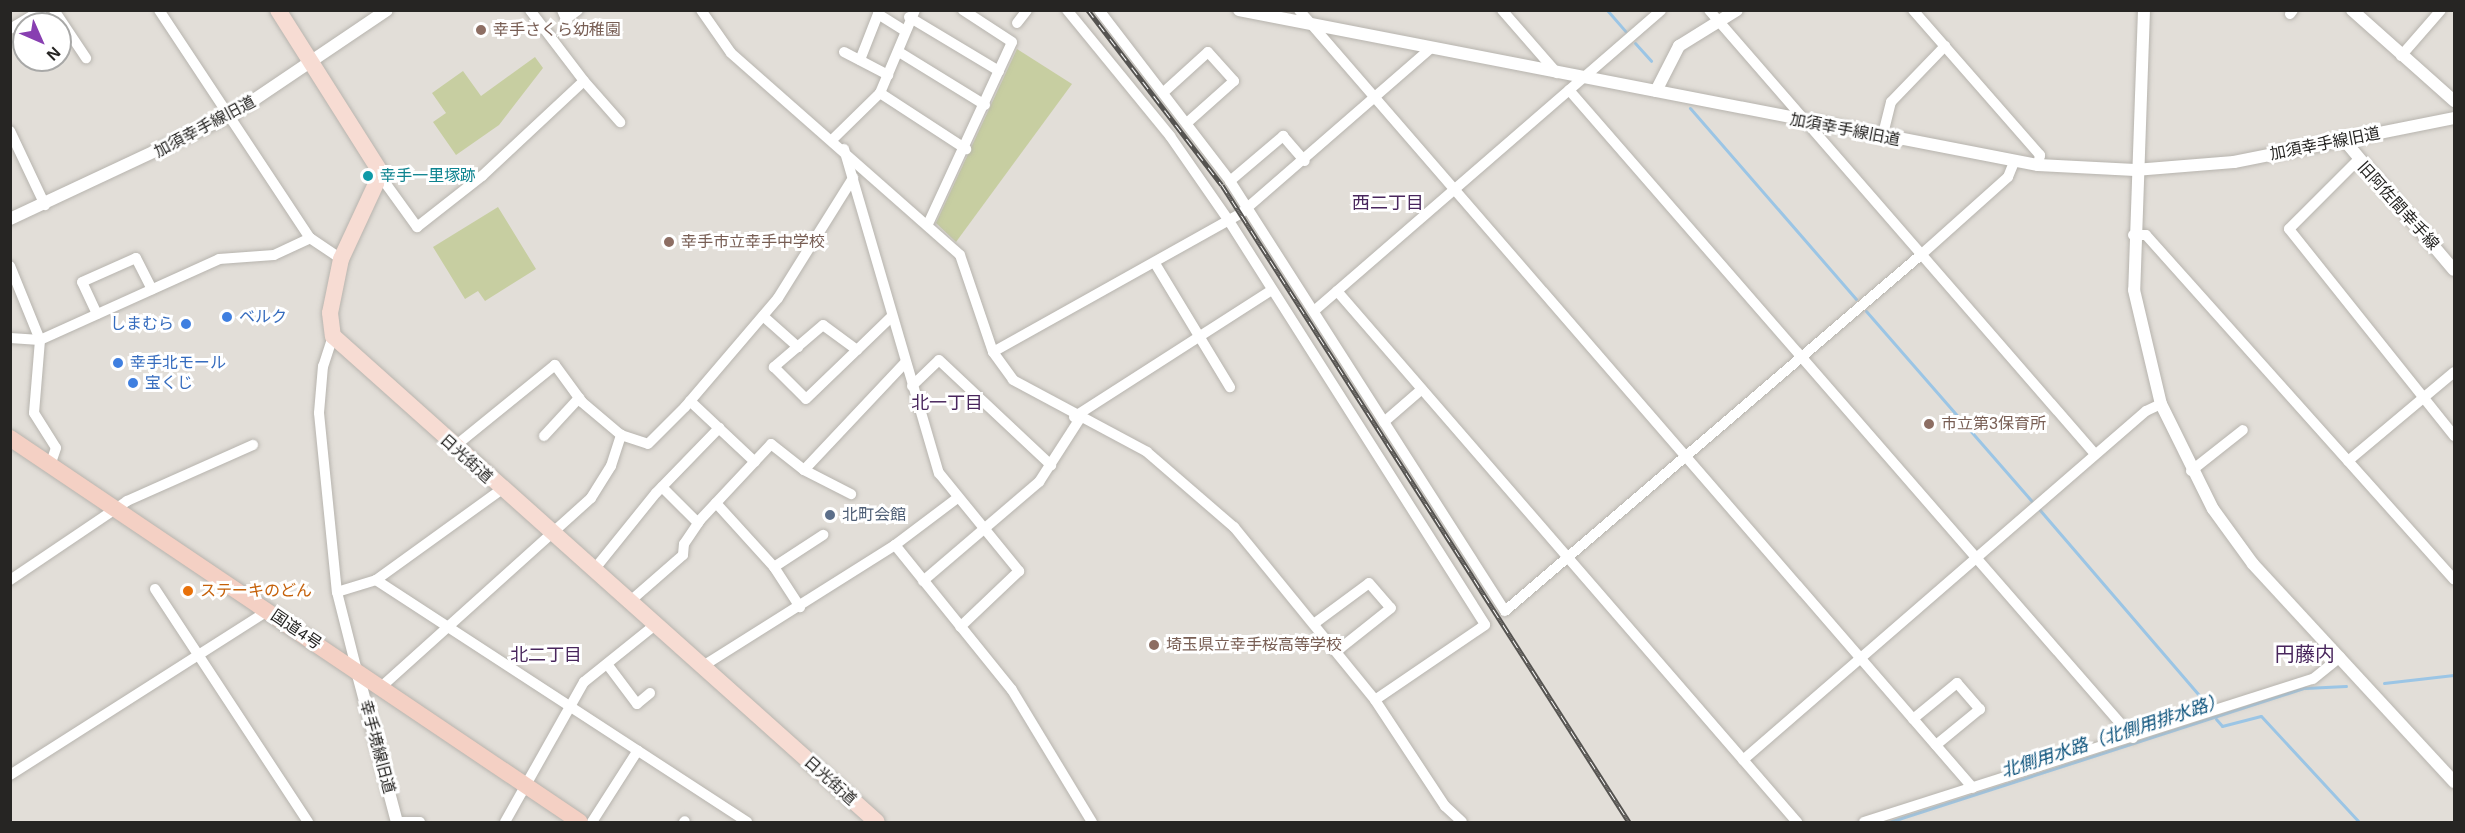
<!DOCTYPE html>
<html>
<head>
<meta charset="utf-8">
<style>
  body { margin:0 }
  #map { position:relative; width:2465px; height:833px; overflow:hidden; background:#e2ded8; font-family:Arial,"Noto Sans JP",sans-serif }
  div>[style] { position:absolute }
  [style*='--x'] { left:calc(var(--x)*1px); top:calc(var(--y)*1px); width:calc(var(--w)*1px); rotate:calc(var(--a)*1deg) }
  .green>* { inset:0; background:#c7cea1 }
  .stream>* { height:3px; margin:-1.5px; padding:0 1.5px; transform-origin:1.5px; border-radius:1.5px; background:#9bc5e5 }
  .roads { filter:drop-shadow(0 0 2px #b7b4ae) drop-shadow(0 0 2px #b7b4ae) }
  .minor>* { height:10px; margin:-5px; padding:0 5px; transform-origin:5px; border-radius:5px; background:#fff }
  .tertiary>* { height:12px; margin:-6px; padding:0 6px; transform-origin:6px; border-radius:6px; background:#fff }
  .primary>* { height:16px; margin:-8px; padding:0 8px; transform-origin:8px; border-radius:8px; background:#f7dcd3 }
  .trunk>* { height:16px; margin:-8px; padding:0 8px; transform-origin:8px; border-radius:8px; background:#f4d0c4 }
  .rail>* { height:5px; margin-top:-2.5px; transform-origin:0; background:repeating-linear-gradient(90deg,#fff 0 9px,#555350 0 18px); box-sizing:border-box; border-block:2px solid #555350 }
  .dots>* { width:16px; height:16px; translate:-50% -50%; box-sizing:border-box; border:3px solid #fff; border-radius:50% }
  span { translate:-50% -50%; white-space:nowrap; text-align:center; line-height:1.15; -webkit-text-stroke:6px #fff; paint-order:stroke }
  .education-label { font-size:16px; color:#785e54 }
  .left { translate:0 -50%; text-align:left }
  .street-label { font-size:16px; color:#262523 }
  .culture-label { font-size:16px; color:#0d838f }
  .shop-label { font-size:16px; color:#366cbe }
  .right { translate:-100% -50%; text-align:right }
  .service-label { font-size:16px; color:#4e5e75 }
  .food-label { font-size:16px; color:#c56008 }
  .neighbourhood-label { font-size:18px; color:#49265d }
  .water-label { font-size:18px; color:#09507a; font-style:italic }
  .quarter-label { font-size:20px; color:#49265d }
  .frame { position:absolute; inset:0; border:12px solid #262523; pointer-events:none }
  .north { position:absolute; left:12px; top:12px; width:60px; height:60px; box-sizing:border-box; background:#fff; border:2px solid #a8a8a7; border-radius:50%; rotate:135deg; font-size:16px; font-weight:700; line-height:24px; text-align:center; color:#262523 }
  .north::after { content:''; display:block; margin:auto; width:21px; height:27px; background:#883fb1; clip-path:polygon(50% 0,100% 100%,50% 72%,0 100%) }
</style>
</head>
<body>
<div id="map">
  <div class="green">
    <div style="clip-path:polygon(1017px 49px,1072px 84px,956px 242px,936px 223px)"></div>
    <div style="clip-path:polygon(535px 57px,543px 68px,499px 125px,456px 155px,433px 122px,446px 113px,432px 93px,463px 71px,481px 96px)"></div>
    <div style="clip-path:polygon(498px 207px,536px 269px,485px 301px,478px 291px,465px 299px,433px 247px)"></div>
  </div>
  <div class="stream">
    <div style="--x:1607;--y:10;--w:28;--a:49"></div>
    <div style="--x:1635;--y:43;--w:24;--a:48"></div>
    <div style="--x:1690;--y:108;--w:253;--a:49"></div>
    <div style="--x:1866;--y:311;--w:252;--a:48.9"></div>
    <div style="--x:2039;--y:509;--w:265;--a:49.3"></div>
    <div style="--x:2384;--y:683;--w:70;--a:-6.5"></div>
    <div style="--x:2216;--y:719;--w:9;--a:49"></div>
    <div style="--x:2222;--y:726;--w:40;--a:-14.4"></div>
    <div style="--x:2261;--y:716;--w:144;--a:47.2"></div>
    <div style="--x:1889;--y:822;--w:437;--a:-17.9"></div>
    <div style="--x:2305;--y:688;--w:41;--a:-2.8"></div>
  </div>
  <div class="roads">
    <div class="minor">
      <div style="--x:54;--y:10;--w:58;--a:56.3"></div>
      <div style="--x:159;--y:10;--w:273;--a:56.5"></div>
      <div style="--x:310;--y:238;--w:37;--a:34"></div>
      <div style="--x:562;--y:10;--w:10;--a:66"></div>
      <div style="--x:566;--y:19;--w:15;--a:-37"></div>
      <div style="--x:701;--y:10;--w:52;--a:55.1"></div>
      <div style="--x:731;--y:53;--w:305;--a:41.4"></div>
      <div style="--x:960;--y:255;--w:102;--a:71.2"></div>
      <div style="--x:993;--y:352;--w:34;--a:54"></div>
      <div style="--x:1013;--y:380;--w:152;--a:28.2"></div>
      <div style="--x:1147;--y:452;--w:115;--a:40.8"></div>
      <div style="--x:1234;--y:527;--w:223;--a:50.8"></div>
      <div style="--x:1375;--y:700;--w:127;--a:56.6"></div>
      <div style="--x:1445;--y:806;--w:23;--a:43"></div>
      <div style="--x:1067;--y:10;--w:163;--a:50.7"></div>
      <div style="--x:1170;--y:136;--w:103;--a:55.2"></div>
      <div style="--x:1229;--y:221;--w:478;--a:57.6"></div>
      <div style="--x:1485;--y:625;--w:133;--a:145.7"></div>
      <div style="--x:1099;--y:10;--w:215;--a:52.5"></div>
      <div style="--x:1230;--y:181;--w:510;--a:57.4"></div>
      <div style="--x:1505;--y:611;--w:550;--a:-40.58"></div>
      <div style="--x:1923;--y:253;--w:114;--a:-41.8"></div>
      <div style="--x:2008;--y:177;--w:16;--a:-68"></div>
      <div style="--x:1299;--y:10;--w:1029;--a:49.1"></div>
      <div style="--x:1502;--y:10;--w:84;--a:48.9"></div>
      <div style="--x:1709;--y:10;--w:588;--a:49"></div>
      <div style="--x:1913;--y:10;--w:193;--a:48.8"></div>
      <div style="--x:2040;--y:155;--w:10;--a:101"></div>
      <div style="--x:2290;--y:14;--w:5;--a:-53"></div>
      <div style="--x:909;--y:17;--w:105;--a:31"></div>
      <div style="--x:1017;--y:23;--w:16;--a:-52"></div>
      <div style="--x:10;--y:29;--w:37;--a:-31"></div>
      <div style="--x:844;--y:52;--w:50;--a:27.6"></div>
      <div style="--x:899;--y:52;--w:101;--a:31.6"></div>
      <div style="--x:2401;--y:56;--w:61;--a:-49"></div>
      <div style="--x:860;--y:60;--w:49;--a:-68.6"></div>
      <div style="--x:878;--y:14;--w:32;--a:32"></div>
      <div style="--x:584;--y:81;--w:55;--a:48.7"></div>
      <div style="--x:1569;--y:90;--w:859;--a:48.96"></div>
      <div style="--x:1165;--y:91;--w:58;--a:-42.2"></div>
      <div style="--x:1208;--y:52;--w:39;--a:48"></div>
      <div style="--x:1234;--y:81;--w:62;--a:138.3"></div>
      <div style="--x:880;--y:93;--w:103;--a:33.1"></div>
      <div style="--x:10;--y:131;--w:82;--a:64.7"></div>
      <div style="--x:834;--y:138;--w:64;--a:-44.4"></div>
      <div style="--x:880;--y:93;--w:90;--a:-67.1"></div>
      <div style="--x:1882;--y:138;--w:37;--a:-76"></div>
      <div style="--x:1891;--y:102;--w:78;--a:-46"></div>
      <div style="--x:844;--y:149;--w:338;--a:73.7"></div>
      <div style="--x:939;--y:473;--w:127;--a:50.8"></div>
      <div style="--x:1019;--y:571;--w:81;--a:136.5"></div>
      <div style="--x:2357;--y:161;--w:96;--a:135"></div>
      <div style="--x:2289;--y:229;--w:265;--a:51.4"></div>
      <div style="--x:381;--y:177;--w:62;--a:54.2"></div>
      <div style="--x:417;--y:227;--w:83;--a:-38.1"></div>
      <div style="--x:482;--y:176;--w:139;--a:-43"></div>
      <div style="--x:584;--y:81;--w:89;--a:-127.3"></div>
      <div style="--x:1230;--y:181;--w:70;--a:-40.3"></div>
      <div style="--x:1283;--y:136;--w:33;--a:49"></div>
      <div style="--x:928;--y:224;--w:200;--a:-65.2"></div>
      <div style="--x:1012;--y:42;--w:59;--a:-146.9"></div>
      <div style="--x:2133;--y:235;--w:13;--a:0"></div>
      <div style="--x:2146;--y:235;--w:462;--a:48.2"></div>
      <div style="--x:1156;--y:265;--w:143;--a:58.8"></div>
      <div style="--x:10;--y:266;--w:80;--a:67.9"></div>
      <div style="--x:40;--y:340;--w:73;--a:94.7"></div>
      <div style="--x:34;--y:413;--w:41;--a:57.8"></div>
      <div style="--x:56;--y:448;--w:18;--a:109"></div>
      <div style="--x:1337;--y:291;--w:703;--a:49.1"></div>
      <div style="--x:1314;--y:311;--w:459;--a:-40.9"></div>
      <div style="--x:97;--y:314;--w:35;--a:-115"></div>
      <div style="--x:82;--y:282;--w:59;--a:-24"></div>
      <div style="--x:136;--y:258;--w:35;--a:63"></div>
      <div style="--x:763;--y:316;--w:47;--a:41.5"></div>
      <div style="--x:333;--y:336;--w:32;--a:108"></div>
      <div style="--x:323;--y:366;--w:47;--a:94.9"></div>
      <div style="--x:319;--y:413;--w:180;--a:84.3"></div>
      <div style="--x:337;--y:592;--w:81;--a:75.8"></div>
      <div style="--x:10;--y:338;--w:30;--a:4"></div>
      <div style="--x:40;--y:340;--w:196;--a:-24.3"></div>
      <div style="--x:219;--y:259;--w:55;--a:-4.2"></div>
      <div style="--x:274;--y:255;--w:40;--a:-25"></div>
      <div style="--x:857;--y:350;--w:42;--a:-143.7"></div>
      <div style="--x:823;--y:325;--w:65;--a:139.4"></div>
      <div style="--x:774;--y:367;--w:45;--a:45"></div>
      <div style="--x:806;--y:399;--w:71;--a:-43.9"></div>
      <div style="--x:857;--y:350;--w:47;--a:-44.1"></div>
      <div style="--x:993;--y:352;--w:283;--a:-29.2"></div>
      <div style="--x:1240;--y:214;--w:252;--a:-41"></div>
      <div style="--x:912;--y:386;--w:37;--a:-44"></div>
      <div style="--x:939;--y:360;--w:154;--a:43.2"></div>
      <div style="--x:690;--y:401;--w:89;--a:43.2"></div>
      <div style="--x:1074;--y:417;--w:233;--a:-32.7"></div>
      <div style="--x:1384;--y:422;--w:50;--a:-41"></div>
      <div style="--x:621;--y:435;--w:28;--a:18"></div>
      <div style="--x:648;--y:444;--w:52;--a:-45"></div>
      <div style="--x:685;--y:407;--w:143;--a:-49.5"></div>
      <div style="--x:778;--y:298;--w:142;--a:-58"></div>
      <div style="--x:544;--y:436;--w:52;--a:-47.4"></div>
      <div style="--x:2348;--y:461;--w:138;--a:-40"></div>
      <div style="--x:804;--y:470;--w:147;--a:-46.7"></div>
      <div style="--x:2191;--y:471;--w:66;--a:-38.3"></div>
      <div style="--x:662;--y:487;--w:51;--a:45"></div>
      <div style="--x:716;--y:503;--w:86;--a:47.8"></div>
      <div style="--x:774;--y:567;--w:59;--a:-33.1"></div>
      <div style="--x:895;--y:545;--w:186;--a:51.1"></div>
      <div style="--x:1012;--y:690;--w:154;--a:58.8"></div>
      <div style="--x:774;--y:567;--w:48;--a:57"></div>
      <div style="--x:593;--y:571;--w:100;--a:-51.1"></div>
      <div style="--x:656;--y:493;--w:91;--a:-45.9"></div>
      <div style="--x:10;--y:580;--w:141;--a:-34"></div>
      <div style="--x:127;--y:501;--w:138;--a:-24"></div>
      <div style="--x:376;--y:580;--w:154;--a:-35.8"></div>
      <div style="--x:923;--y:581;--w:153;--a:-40.5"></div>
      <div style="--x:1039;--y:482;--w:74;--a:-57.2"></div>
      <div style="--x:155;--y:589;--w:279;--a:56.7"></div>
      <div style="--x:337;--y:592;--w:41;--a:-17.1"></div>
      <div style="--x:376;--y:580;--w:443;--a:33.1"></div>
      <div style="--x:628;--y:603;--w:73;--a:-41.1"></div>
      <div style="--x:683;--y:555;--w:11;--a:-85"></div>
      <div style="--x:684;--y:544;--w:29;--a:-56"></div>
      <div style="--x:700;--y:520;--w:104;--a:-46.9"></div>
      <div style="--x:771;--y:444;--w:42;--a:38.2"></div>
      <div style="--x:804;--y:470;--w:53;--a:27.1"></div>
      <div style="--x:1315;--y:623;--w:67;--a:-36.5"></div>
      <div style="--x:1369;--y:583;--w:33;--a:49"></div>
      <div style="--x:1391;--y:608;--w:69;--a:141.5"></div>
      <div style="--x:607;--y:664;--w:50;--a:53.1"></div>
      <div style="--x:637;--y:704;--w:17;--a:-40"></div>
      <div style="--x:703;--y:666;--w:227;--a:-32.2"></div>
      <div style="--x:895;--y:545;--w:76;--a:-37"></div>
      <div style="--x:380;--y:688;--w:284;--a:-42"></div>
      <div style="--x:591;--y:498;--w:38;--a:-58"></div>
      <div style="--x:611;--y:466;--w:33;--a:-72"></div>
      <div style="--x:621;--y:435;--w:51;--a:-139.8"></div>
      <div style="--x:582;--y:402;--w:46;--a:-126.1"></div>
      <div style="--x:555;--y:365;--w:130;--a:140.9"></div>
      <div style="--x:1913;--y:719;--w:57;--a:-39.3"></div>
      <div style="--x:1957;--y:683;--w:35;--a:49"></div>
      <div style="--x:1980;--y:709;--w:57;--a:140.7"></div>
      <div style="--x:1743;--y:760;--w:533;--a:-40.89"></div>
      <div style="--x:2146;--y:411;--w:17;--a:-25"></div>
      <div style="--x:10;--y:775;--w:305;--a:-32.5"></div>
      <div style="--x:397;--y:822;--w:23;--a:0"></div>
      <div style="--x:505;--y:822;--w:161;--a:-60.6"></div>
      <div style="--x:584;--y:682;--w:91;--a:-38.8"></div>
      <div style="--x:592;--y:822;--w:85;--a:-57.4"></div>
      <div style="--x:684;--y:822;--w:1;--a:-45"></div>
      <div style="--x:1864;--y:822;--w:471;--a:-17.7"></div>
      <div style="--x:2313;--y:679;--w:35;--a:-39"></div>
    </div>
    <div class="tertiary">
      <div style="--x:1239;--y:10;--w:814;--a:10.98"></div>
      <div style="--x:2038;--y:165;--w:97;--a:3"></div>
      <div style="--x:2135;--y:170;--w:99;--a:-4.6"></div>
      <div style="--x:2234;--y:162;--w:224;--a:-11.3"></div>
      <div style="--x:2144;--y:10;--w:280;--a:92"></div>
      <div style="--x:2134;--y:290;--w:117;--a:76.7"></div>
      <div style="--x:2161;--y:404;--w:117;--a:63.7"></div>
      <div style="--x:2213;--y:509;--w:68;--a:54"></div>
      <div style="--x:2253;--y:564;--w:297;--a:47.3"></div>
      <div style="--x:2352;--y:10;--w:137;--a:41.7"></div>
      <div style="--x:1656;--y:91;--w:51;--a:-62.9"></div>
      <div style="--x:1679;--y:46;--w:68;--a:-31.8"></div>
      <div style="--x:2344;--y:140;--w:170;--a:49.8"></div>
      <div style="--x:10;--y:219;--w:243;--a:-25.1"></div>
      <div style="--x:230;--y:116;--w:189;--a:-34"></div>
      <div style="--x:357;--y:671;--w:156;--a:75.2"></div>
    </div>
    <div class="primary">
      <div style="--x:278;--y:10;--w:193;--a:57.7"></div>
      <div style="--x:381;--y:173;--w:95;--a:114.9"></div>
      <div style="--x:341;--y:259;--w:55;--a:101.5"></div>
      <div style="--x:330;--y:313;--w:23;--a:83"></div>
      <div style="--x:333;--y:336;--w:729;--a:41.78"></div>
    </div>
    <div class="trunk">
      <div style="--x:10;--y:438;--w:687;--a:33.97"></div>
    </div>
  </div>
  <div class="rail">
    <div style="--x:1088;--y:10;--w:220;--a:52.6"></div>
    <div style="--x:1222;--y:185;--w:756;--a:57.42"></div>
  </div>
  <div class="dots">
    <div style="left:481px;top:30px;background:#8d6e63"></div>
    <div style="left:368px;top:176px;background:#0f9aa8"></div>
    <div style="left:669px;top:242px;background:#8d6e63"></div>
    <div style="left:227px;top:317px;background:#3f7fe0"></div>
    <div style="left:186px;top:324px;background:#3f7fe0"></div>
    <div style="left:118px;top:363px;background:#3f7fe0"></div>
    <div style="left:133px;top:383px;background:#3f7fe0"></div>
    <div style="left:1929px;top:424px;background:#8d6e63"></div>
    <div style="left:830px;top:515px;background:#5c6f8a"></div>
    <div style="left:188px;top:591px;background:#e8710a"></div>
    <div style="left:1154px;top:645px;background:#8d6e63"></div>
  </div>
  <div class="education-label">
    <span class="left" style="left:493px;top:30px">幸手さくら幼稚園</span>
    <span class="left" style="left:681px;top:242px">幸手市立幸手中学校</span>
    <span class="left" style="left:1941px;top:424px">市立第3保育所</span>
    <span class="left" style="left:1166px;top:645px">埼玉県立幸手桜高等学校</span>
  </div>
  <div class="street-label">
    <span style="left:205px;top:127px;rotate:-28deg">加須幸手線旧道</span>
    <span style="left:1845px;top:130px;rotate:11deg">加須幸手線旧道</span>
    <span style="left:2325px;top:144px;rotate:-11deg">加須幸手線旧道</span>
    <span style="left:2398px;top:206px;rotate:48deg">旧阿佐間幸手線</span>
    <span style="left:466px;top:459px;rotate:42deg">日光街道</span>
    <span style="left:296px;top:630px;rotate:34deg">国道4号</span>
    <span style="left:377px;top:747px;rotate:75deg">幸手境線旧道</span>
    <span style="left:830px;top:781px;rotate:42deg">日光街道</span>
  </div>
  <div class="culture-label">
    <span class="left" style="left:380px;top:176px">幸手一里塚跡</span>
  </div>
  <div class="shop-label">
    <span class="left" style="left:239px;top:317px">ベルク</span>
    <span class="right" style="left:174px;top:324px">しまむら</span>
    <span class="left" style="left:130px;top:363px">幸手北モール</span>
    <span class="left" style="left:145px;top:383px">宝くじ</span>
  </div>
  <div class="service-label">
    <span class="left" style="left:842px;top:515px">北町会館</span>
  </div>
  <div class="food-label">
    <span class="left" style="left:200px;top:591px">ステーキのどん</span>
  </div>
  <div class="neighbourhood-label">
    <span style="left:1388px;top:203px">西二丁目</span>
    <span style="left:947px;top:403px">北一丁目</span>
    <span style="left:546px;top:655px">北二丁目</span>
  </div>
  <div class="water-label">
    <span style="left:2113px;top:736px;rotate:-18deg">北側用水路（北側用排水路）</span>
  </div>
  <div class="quarter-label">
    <span style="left:2305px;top:654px">円藤内</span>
  </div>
  <div class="frame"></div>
  <div class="north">N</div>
</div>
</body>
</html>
